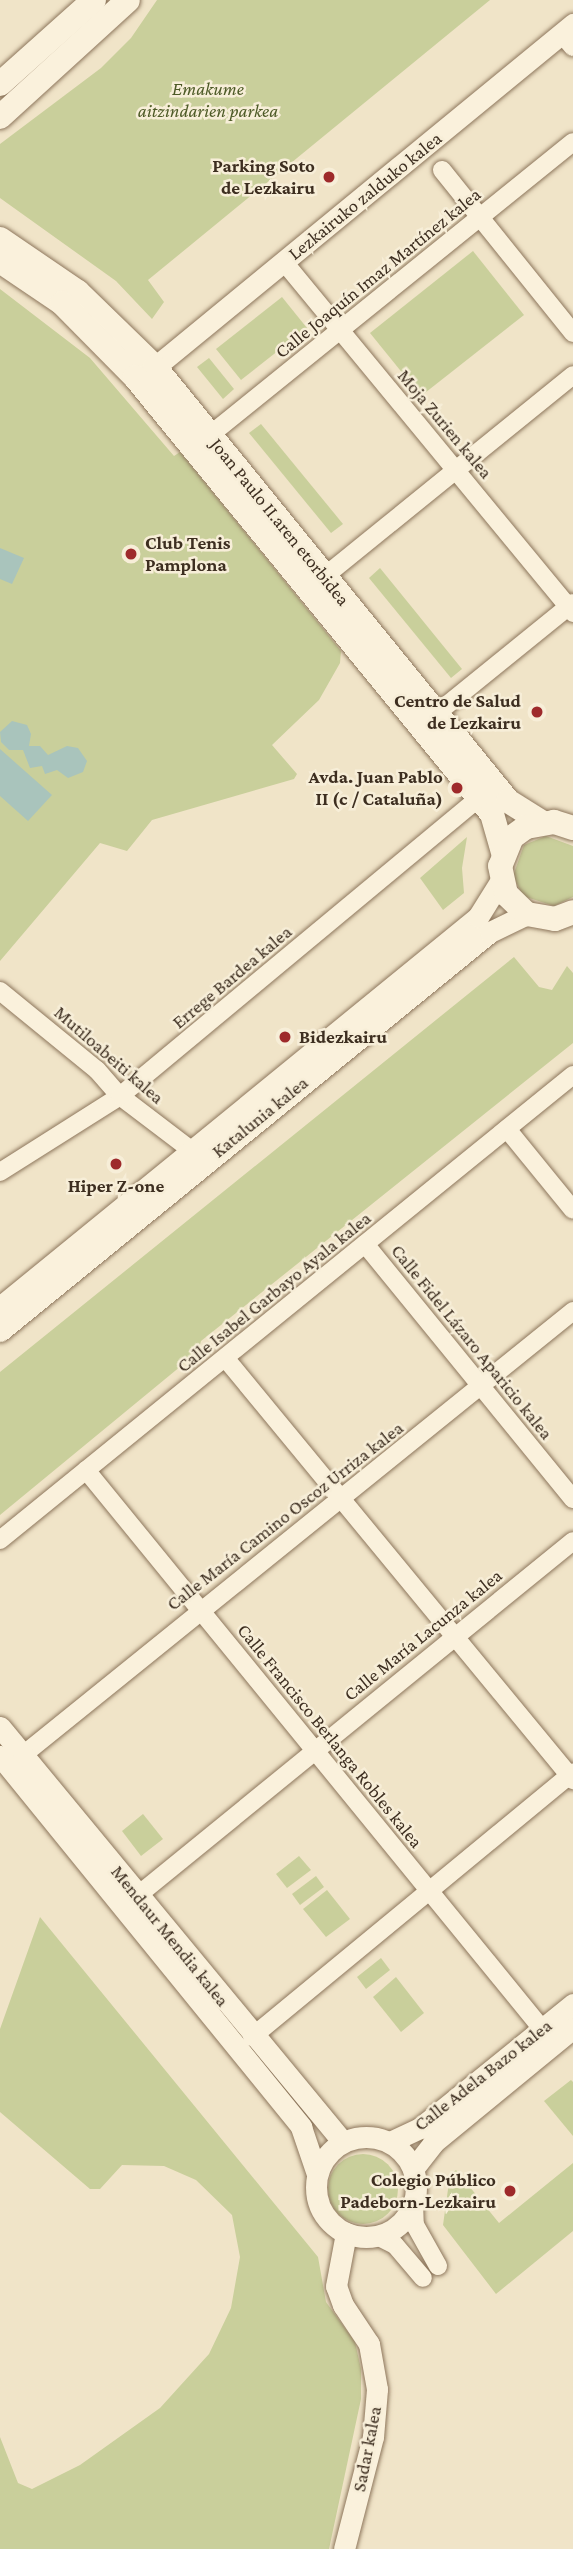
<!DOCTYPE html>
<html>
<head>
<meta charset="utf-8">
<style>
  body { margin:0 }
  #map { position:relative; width:573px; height:2549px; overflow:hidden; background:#f0e4c8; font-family:"Crimson Pro",serif }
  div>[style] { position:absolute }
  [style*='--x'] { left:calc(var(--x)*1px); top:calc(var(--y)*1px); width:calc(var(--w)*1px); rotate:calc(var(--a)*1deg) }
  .green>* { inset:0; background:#c9cf9b }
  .round { border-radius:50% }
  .water>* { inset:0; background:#a9c4bc }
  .roads { filter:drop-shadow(0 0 2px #8d765c) drop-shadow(0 0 2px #8d765c) }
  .minor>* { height:18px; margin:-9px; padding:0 9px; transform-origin:9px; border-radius:9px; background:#faf1dc }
  .tertiary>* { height:21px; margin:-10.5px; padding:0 10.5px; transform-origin:10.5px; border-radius:10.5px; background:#faf1dc }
  .tertiary>.ring { margin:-10.5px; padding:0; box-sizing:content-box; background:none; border:21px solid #faf1dc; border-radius:50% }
  .secondary>* { height:24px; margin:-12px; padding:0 12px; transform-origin:12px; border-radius:12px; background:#faf1dc }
  .dots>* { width:19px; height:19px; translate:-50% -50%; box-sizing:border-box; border:4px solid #f7eed8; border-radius:50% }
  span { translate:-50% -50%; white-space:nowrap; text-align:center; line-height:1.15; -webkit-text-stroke:5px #f7eed8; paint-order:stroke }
  .park-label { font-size:19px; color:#4d5a26; font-style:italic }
  .poi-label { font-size:19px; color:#3d2e20; font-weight:700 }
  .right { translate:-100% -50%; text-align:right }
  .left { translate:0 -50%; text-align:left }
  .street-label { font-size:19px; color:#3d2e20 }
</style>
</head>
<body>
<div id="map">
  <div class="green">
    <div style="clip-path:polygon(157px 0,490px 0,148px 280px,164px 302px,152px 319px,116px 281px,0 198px,0 144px,101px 68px,131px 38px)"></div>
    <div style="clip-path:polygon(473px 251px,524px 315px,421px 396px,370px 333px)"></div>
    <div style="clip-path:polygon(0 289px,90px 358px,174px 456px,180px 452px,341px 651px,340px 663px,319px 700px,272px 745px,297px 774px,294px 779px,152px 820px,127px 851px,100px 843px,0 961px)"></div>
    <div style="clip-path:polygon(282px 297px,307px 328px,241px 380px,216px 349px)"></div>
    <div style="clip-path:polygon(209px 358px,234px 389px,223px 399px,197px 367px)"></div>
    <div style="clip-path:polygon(261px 424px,343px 524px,331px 533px,249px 433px)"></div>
    <div style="clip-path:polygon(380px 568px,462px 669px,451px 678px,369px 578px)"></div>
    <div style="clip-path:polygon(546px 836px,573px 846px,573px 897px,554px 906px,523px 896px,513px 876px,524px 845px)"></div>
    <div style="clip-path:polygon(467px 837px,462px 868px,464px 893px,443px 910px,420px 878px)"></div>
    <div style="clip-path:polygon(514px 957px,539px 987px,552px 990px,567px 966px,573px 973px,573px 1043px,201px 1341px,198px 1352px,0 1515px,0 1372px)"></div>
    <div style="clip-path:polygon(143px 1814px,163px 1839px,141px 1856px,122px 1831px)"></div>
    <div style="clip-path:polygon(299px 1856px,311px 1870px,287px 1888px,276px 1874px)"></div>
    <div style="clip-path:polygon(316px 1876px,324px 1887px,300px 1905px,292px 1894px)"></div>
    <div style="clip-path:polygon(327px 1890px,350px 1919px,326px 1937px,303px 1909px)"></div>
    <div style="clip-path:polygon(40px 1917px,318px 2257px,326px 2302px,355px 2342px,361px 2369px,361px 2399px,329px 2549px,0 2549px,0 2437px,18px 2483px,32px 2489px,80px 2465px,160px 2408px,209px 2354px,231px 2308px,240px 2257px,232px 2215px,196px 2180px,164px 2166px,122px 2165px,100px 2189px,90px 2189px,0 2112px,0 2029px)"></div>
    <div style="clip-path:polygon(381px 1958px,390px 1970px,366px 1989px,357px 1977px)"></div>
    <div style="clip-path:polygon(396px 1977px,424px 2013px,401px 2032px,373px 1997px)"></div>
    <div style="clip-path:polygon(571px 2080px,573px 2082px,573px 2136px,544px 2101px)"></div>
    <div class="round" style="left:328px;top:2154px;width:70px;height:70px"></div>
    <div style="clip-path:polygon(573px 2163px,573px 2231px,496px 2294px,443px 2225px,450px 2175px,456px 2170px,499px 2223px)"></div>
  </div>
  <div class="water">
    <div style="clip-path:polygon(0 548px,24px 558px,12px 584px,0 579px)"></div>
    <div style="clip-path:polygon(12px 721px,27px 725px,31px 734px,29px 746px,40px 746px,48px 755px,67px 746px,78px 748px,87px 761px,83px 772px,68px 778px,57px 770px,45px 774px,42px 766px,30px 768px,23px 750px,9px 750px,1px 742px,0 732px)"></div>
    <div style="clip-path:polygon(0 749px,52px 795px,28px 821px,0 796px)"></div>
  </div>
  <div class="roads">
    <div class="minor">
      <div style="--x:562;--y:34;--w:17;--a:50"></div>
      <div style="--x:442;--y:170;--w:209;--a:51.2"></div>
      <div style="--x:284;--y:262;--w:455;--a:50.5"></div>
      <div style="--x:210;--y:435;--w:466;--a:-38.9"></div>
      <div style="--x:325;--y:576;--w:319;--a:-39"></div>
      <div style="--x:437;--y:713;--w:175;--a:-39"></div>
      <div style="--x:0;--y:991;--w:125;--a:39.2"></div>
      <div style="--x:97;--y:1070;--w:35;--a:49"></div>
      <div style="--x:120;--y:1096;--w:89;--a:37.3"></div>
      <div style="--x:507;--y:1129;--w:104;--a:50.8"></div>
      <div style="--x:0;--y:1172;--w:142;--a:-32.3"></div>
      <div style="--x:120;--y:1096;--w:467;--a:-39.7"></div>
      <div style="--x:365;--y:1244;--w:329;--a:50.8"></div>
      <div style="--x:226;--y:1359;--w:546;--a:50.5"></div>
      <div style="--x:86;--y:1470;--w:721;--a:50.79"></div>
      <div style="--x:0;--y:1540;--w:738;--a:-39.06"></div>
      <div style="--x:23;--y:1755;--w:707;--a:-38.91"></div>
      <div style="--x:137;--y:1896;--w:562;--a:-39.15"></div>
      <div style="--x:252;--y:2037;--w:416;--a:-39.5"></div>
      <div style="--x:414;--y:2202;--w:23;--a:88"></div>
      <div style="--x:415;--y:2225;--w:47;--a:60.7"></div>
      <div style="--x:377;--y:2236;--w:20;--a:27"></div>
      <div style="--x:395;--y:2245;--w:43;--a:49.7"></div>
    </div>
    <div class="tertiary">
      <div style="--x:155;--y:367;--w:541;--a:-39.37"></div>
      <div style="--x:0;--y:1307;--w:617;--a:-39.21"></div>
      <div style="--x:478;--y:917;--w:44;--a:-58.1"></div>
      <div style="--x:0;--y:1331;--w:632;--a:-39.16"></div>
      <div style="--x:490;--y:932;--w:41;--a:-25.9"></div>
      <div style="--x:0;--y:1727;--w:538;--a:50.43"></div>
      <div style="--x:0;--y:1756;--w:478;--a:50.9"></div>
      <div style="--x:301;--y:2127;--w:50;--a:71.2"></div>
      <div class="ring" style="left:316px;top:2137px;width:79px;height:79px"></div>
      <div style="--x:390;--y:2142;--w:33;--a:-25"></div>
      <div style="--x:420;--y:2128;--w:197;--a:-39"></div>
      <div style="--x:413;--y:2169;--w:33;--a:-52"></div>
      <div style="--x:433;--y:2143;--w:181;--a:-39.4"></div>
      <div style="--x:344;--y:2549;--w:116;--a:-75.5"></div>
      <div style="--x:373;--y:2437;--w:48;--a:-85.2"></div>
      <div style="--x:377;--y:2389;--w:46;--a:-100.1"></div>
      <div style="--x:369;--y:2344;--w:47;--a:-123.7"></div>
      <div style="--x:343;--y:2305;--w:20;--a:-110"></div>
      <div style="--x:336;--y:2286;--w:54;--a:-79.3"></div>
    </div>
    <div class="secondary">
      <div style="--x:0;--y:84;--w:126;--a:-41.8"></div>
      <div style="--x:0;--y:117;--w:173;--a:-42.4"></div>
      <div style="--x:0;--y:239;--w:94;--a:34.2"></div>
      <div style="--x:78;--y:292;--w:107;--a:44.2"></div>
      <div style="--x:155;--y:367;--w:559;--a:50.88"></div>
      <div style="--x:508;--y:801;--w:40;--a:32"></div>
      <div style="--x:0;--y:261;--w:75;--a:34.1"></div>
      <div style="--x:62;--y:303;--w:104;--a:45.4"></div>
      <div style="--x:135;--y:377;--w:564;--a:50.75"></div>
      <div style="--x:492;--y:814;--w:40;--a:74"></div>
      <div style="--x:573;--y:828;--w:20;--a:-162"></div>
      <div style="--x:554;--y:822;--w:28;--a:170"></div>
      <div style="--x:526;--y:827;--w:17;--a:144"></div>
      <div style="--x:512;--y:837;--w:31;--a:112"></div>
      <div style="--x:500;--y:866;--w:29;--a:78"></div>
      <div style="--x:506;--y:894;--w:29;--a:44"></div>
      <div style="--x:527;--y:914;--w:28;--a:10"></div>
      <div style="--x:555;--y:919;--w:19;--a:-21"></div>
    </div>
  </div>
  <div class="dots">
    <div style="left:329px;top:177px;background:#9e2a2b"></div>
    <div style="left:131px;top:554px;background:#9e2a2b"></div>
    <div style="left:537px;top:712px;background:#9e2a2b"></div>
    <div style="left:457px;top:788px;background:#9e2a2b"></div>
    <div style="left:285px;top:1037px;background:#9e2a2b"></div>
    <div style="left:116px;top:1164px;background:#9e2a2b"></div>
    <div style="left:510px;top:2191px;background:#9e2a2b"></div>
  </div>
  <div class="park-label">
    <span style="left:208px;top:100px">Emakume<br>aitzindarien parkea</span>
  </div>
  <div class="poi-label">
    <span class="right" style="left:315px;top:177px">Parking Soto<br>de Lezkairu</span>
    <span class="left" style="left:145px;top:554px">Club Tenis<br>Pamplona</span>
    <span class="right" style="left:521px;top:712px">Centro de Salud<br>de Lezkairu</span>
    <span class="right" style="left:443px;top:788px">Avda. Juan Pablo<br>II (c / Cataluña)</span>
    <span class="left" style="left:299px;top:1037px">Bidezkairu</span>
    <span style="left:116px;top:1186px">Hiper Z-one</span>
    <span class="right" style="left:496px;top:2191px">Colegio Público<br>Padeborn-Lezkairu</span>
  </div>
  <div class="street-label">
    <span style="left:365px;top:196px;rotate:-39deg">Lezkairuko zalduko kalea</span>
    <span style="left:378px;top:273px;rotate:-39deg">Calle Joaquín Imaz Martínez kalea</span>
    <span style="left:445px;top:424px;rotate:50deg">Moja Zurien kalea</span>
    <span style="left:280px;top:522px;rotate:51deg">Joan Paulo II.aren etorbidea</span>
    <span style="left:232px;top:977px;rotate:-40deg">Errege Bardea kalea</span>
    <span style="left:109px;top:1055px;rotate:41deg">Mutiloabeiti kalea</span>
    <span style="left:260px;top:1117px;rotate:-39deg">Katalunia kalea</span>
    <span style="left:274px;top:1292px;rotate:-39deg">Calle Isabel Garbayo Ayala kalea</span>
    <span style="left:472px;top:1342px;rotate:51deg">Calle Fidel Lázaro Aparicio kalea</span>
    <span style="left:285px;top:1516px;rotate:-38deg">Calle María Camino Oscoz Urriza kalea</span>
    <span style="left:423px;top:1635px;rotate:-39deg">Calle María Lacunza kalea</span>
    <span style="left:330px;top:1736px;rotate:51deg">Calle Francisco Berlanga Robles kalea</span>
    <span style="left:170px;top:1936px;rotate:51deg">Mendaur Mendia kalea</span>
    <span style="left:483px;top:2075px;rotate:-38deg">Calle Adela Bazo kalea</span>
    <span style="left:367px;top:2449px;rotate:-79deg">Sadar kalea</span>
  </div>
</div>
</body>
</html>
